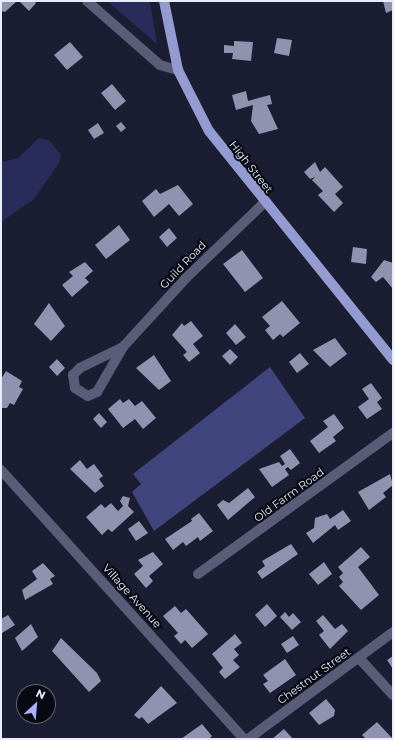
<!DOCTYPE html>
<html>
<head>
<meta charset="utf-8">
<style>
  body { margin:0 }
  #map { position:relative; width:394px; height:740px; overflow:hidden; background:#1b1d33; font-family:Montserrat,sans-serif }
  div>[style] { position:absolute }
  [style*='--x'] { left:calc(var(--x)*1px); top:calc(var(--y)*1px); width:calc(var(--w)*1px); rotate:calc(var(--a)*1deg) }
  .green>* { inset:0; background:#292c5b }
  .forest>* { inset:0; background:#40457d }
  .building>* { inset:0; background:#8f93af }
  .minor>* { height:10px; margin:-5px; padding:0 5px; transform-origin:5px; border-radius:5px; background:#595d77 }
  .primary>* { height:10px; margin:-5px; padding:0 5px; transform-origin:5px; border-radius:5px; background:#949bd1 }
  span { translate:-50% -50%; white-space:nowrap; text-align:center; line-height:1.15; -webkit-text-stroke:4px #070812; paint-order:stroke }
  .street-label { font-size:11px; color:#e9ecfb }
  .frame { position:absolute; inset:0; border:2px solid #e9ecfb; pointer-events:none }
  .north { position:absolute; left:16px; top:684px; width:40px; height:40px; box-sizing:border-box; background:#070812; border:1px solid #61636f; border-radius:50%; rotate:26deg; font-size:11px; font-weight:700; line-height:16px; text-align:center; color:#e9ecfb }
  .north::after { content:''; display:block; margin:auto; width:14px; height:18px; background:#a7b1fc; clip-path:polygon(50% 0,100% 100%,50% 72%,0 100%) }
</style>
</head>
<body>
<div id="map">
  <div class="green">
    <div style="clip-path:polygon(107px 1px,150px 1px,157px 44px)"></div>
    <div style="clip-path:polygon(39px 138px,50px 141px,61px 155px,59px 163px,34px 199px,1px 222px,1px 162px,18px 158px)"></div>
  </div>
  <div class="forest">
    <div style="clip-path:polygon(270px 367px,305px 418px,154px 531px,132px 492px,141px 484px,133px 474px)"></div>
  </div>
  <div class="building">
    <div style="clip-path:polygon(2px 1px,17px 1px,5px 12px,1px 11px)"></div>
    <div style="clip-path:polygon(19px 1px,34px 1px,36px 3px,29px 11px)"></div>
    <div style="clip-path:polygon(383px 1px,393px 1px,393px 10px,386px 13px)"></div>
    <div style="clip-path:polygon(277px 38px,292px 40px,289px 56px,274px 53px)"></div>
    <div style="clip-path:polygon(234px 41px,253px 42px,251px 61px,232px 59px,233px 53px,224px 53px,224px 45px,234px 46px)"></div>
    <div style="clip-path:polygon(70px 42px,83px 57px,67px 70px,54px 55px)"></div>
    <div style="clip-path:polygon(112px 84px,126px 101px,115px 110px,101px 93px)"></div>
    <div style="clip-path:polygon(246px 91px,248px 101px,270px 95px,272px 104px,267px 105px,278px 129px,259px 134px,251px 121px,253px 105px,236px 110px,232px 95px)"></div>
    <div style="clip-path:polygon(121px 122px,126px 128px,121px 132px,116px 126px)"></div>
    <div style="clip-path:polygon(98px 123px,104px 133px,94px 139px,88px 130px)"></div>
    <div style="clip-path:polygon(315px 162px,320px 172px,325px 167px,343px 187px,335px 194px,343px 203px,334px 212px,318px 195px,323px 191px,312px 180px,315px 177px,310px 179px,304px 172px)"></div>
    <div style="clip-path:polygon(178px 185px,193px 204px,179px 216px,169px 204px,154px 217px,142px 201px,156px 189px,160px 194px)"></div>
    <div style="clip-path:polygon(119px 225px,130px 240px,106px 259px,95px 245px)"></div>
    <div style="clip-path:polygon(169px 228px,177px 238px,167px 247px,159px 237px)"></div>
    <div style="clip-path:polygon(353px 247px,367px 249px,366px 264px,351px 262px)"></div>
    <div style="clip-path:polygon(242px 250px,263px 278px,245px 292px,223px 264px)"></div>
    <div style="clip-path:polygon(384px 260px,393px 263px,393px 289px,383px 277px,376px 282px,371px 277px)"></div>
    <div style="clip-path:polygon(85px 262px,93px 271px,85px 278px,89px 282px,72px 297px,62px 285px,73px 276px,69px 272px)"></div>
    <div style="clip-path:polygon(282px 301px,300px 323px,283px 337px,280px 334px,273px 340px,265px 330px,270px 326px,262px 317px)"></div>
    <div style="clip-path:polygon(49px 303px,65px 326px,51px 341px,34px 324px)"></div>
    <div style="clip-path:polygon(191px 321px,203px 336px,193px 344px,200px 353px,189px 362px,183px 355px,187px 352px,172px 335px,182px 323px,184px 326px)"></div>
    <div style="clip-path:polygon(235px 324px,246px 337px,236px 345px,226px 333px)"></div>
    <div style="clip-path:polygon(335px 338px,347px 354px,330px 367px,313px 350px)"></div>
    <div style="clip-path:polygon(230px 349px,238px 357px,230px 365px,222px 356px)"></div>
    <div style="clip-path:polygon(300px 353px,309px 364px,297px 373px,289px 362px)"></div>
    <div style="clip-path:polygon(154px 355px,171px 381px,159px 390px,136px 368px)"></div>
    <div style="clip-path:polygon(57px 359px,65px 368px,57px 376px,49px 367px)"></div>
    <div style="clip-path:polygon(6px 371px,22px 381px,19px 387px,23px 389px,14px 405px,10px 403px,7px 408px,1px 408px,1px 379px)"></div>
    <div style="clip-path:polygon(371px 383px,382px 398px,377px 402px,382px 409px,367px 419px,358px 407px,369px 399px,362px 389px)"></div>
    <div style="clip-path:polygon(120px 399px,123px 403px,129px 399px,135px 406px,142px 401px,156px 418px,143px 429px,135px 419px,123px 428px,108px 409px)"></div>
    <div style="clip-path:polygon(99px 413px,107px 422px,101px 428px,93px 419px)"></div>
    <div style="clip-path:polygon(334px 414px,344px 428px,333px 437px,336px 441px,319px 453px,310px 441px,328px 427px,323px 421px)"></div>
    <div style="clip-path:polygon(290px 449px,300px 463px,291px 470px,288px 467px,285px 469px,289px 475px,272px 487px,259px 469px,279px 462px,282px 466px,285px 464px,280px 456px)"></div>
    <div style="clip-path:polygon(80px 460px,87px 469px,94px 464px,103px 476px,99px 479px,104px 486px,95px 493px,70px 469px)"></div>
    <div style="clip-path:polygon(390px 474px,393px 485px,383px 493px,386px 497px,369px 510px,358px 492px)"></div>
    <div style="clip-path:polygon(248px 488px,255px 497px,228px 520px,217px 505px,223px 500px,229px 503px)"></div>
    <div style="clip-path:polygon(123px 496px,130px 498px,128px 506px,134px 512px,112px 532px,108px 529px,102px 535px,86px 517px,101px 504px,105px 508px,111px 503px,118px 511px,123px 506px,120px 501px)"></div>
    <div style="clip-path:polygon(343px 510px,351px 521px,338px 530px,335px 525px,313px 543px,306px 533px,314px 528px,315px 518px,327px 514px,330px 519px)"></div>
    <div style="clip-path:polygon(199px 513px,213px 531px,200px 541px,198px 537px,186px 546px,183px 542px,173px 550px,165px 539px,192px 521px,191px 519px)"></div>
    <div style="clip-path:polygon(139px 521px,148px 533px,136px 541px,128px 529px)"></div>
    <div style="clip-path:polygon(291px 544px,298px 554px,262px 579px,257px 572px,265px 566px,262px 561px)"></div>
    <div style="clip-path:polygon(361px 547px,370px 557px,358px 567px,379px 595px,361px 610px,339px 586px,343px 582px,339px 577px,343px 573px,338px 567px)"></div>
    <div style="clip-path:polygon(153px 552px,163px 564px,149px 576px,153px 581px,146px 588px,134px 574px,143px 566px,138px 560px)"></div>
    <div style="clip-path:polygon(324px 562px,332px 574px,318px 585px,309px 574px)"></div>
    <div style="clip-path:polygon(43px 563px,55px 576px,50px 579px,53px 584px,25px 600px,22px 590px,37px 579px,32px 571px)"></div>
    <div style="clip-path:polygon(267px 604px,277px 616px,265px 627px,255px 615px)"></div>
    <div style="clip-path:polygon(175px 606px,181px 613px,186px 609px,208px 634px,192px 648px,185px 640px,181px 644px,174px 636px,178px 633px,163px 616px)"></div>
    <div style="clip-path:polygon(285px 612px,289px 617px,293px 613px,301px 622px,292px 630px,280px 617px)"></div>
    <div style="clip-path:polygon(8px 615px,15px 625px,2px 633px,1px 619px)"></div>
    <div style="clip-path:polygon(323px 615px,335px 629px,342px 624px,348px 631px,330px 649px,319px 635px,324px 631px,316px 621px)"></div>
    <div style="clip-path:polygon(31px 624px,38px 637px,22px 651px,15px 638px)"></div>
    <div style="clip-path:polygon(235px 634px,242px 643px,234px 649px,239px 655px,233px 660px,240px 667px,225px 679px,219px 672px,223px 668px,212px 654px)"></div>
    <div style="clip-path:polygon(293px 636px,299px 645px,287px 653px,281px 644px)"></div>
    <div style="clip-path:polygon(61px 638px,97px 673px,101px 681px,89px 692px,52px 651px)"></div>
    <div style="clip-path:polygon(393px 656px,393px 669px,387px 660px)"></div>
    <div style="clip-path:polygon(285px 659px,296px 675px,270px 693px,263px 684px,268px 681px,263px 675px)"></div>
    <div style="clip-path:polygon(161px 686px,177px 703px,148px 724px,142px 717px,139px 719px,134px 715px)"></div>
    <div style="clip-path:polygon(326px 699px,335px 710px,334px 716px,319px 725px,309px 713px)"></div>
    <div style="clip-path:polygon(377px 722px,393px 739px,366px 739px,362px 735px)"></div>
    <div style="clip-path:polygon(202px 724px,212px 736px,209px 739px,181px 739px)"></div>
    <div style="clip-path:polygon(284px 729px,293px 739px,272px 739px)"></div>
  </div>
  <div class="minor">
    <div style="--x:87;--y:1;--w:97;--a:41.2"></div>
    <div style="--x:160;--y:65;--w:19;--a:16"></div>
    <div style="--x:123;--y:347;--w:48;--a:154"></div>
    <div style="--x:80;--y:368;--w:10;--a:135"></div>
    <div style="--x:73;--y:375;--w:13;--a:81"></div>
    <div style="--x:75;--y:388;--w:15;--a:32"></div>
    <div style="--x:88;--y:396;--w:10;--a:-24"></div>
    <div style="--x:97;--y:392;--w:52;--a:-60"></div>
    <div style="--x:123;--y:347;--w:93;--a:-47.6"></div>
    <div style="--x:186;--y:278;--w:108;--a:-43.9"></div>
    <div style="--x:1;--y:470;--w:363;--a:47.9"></div>
    <div style="--x:198;--y:574;--w:241;--a:-35.9"></div>
    <div style="--x:359;--y:658;--w:50;--a:47.4"></div>
    <div style="--x:248;--y:739;--w:180;--a:-36.4"></div>
  </div>
  <div class="primary">
    <div style="--x:164;--y:1;--w:70;--a:78.5"></div>
    <div style="--x:178;--y:70;--w:68;--a:63.1"></div>
    <div style="--x:209;--y:131;--w:294;--a:51.2"></div>
  </div>
  <div class="street-label">
    <span style="left:251px;top:167px;rotate:52deg">High Street</span>
    <span style="left:183px;top:265px;rotate:-46deg">Guild Road</span>
    <span style="left:289px;top:495px;rotate:-36deg">Old Farm Road</span>
    <span style="left:132px;top:596px;rotate:48deg">Village Avenue</span>
    <span style="left:314px;top:676px;rotate:-36deg">Chestnut Street</span>
  </div>
  <div class="frame"></div>
  <div class="north">N</div>
</div>
</body>
</html>
